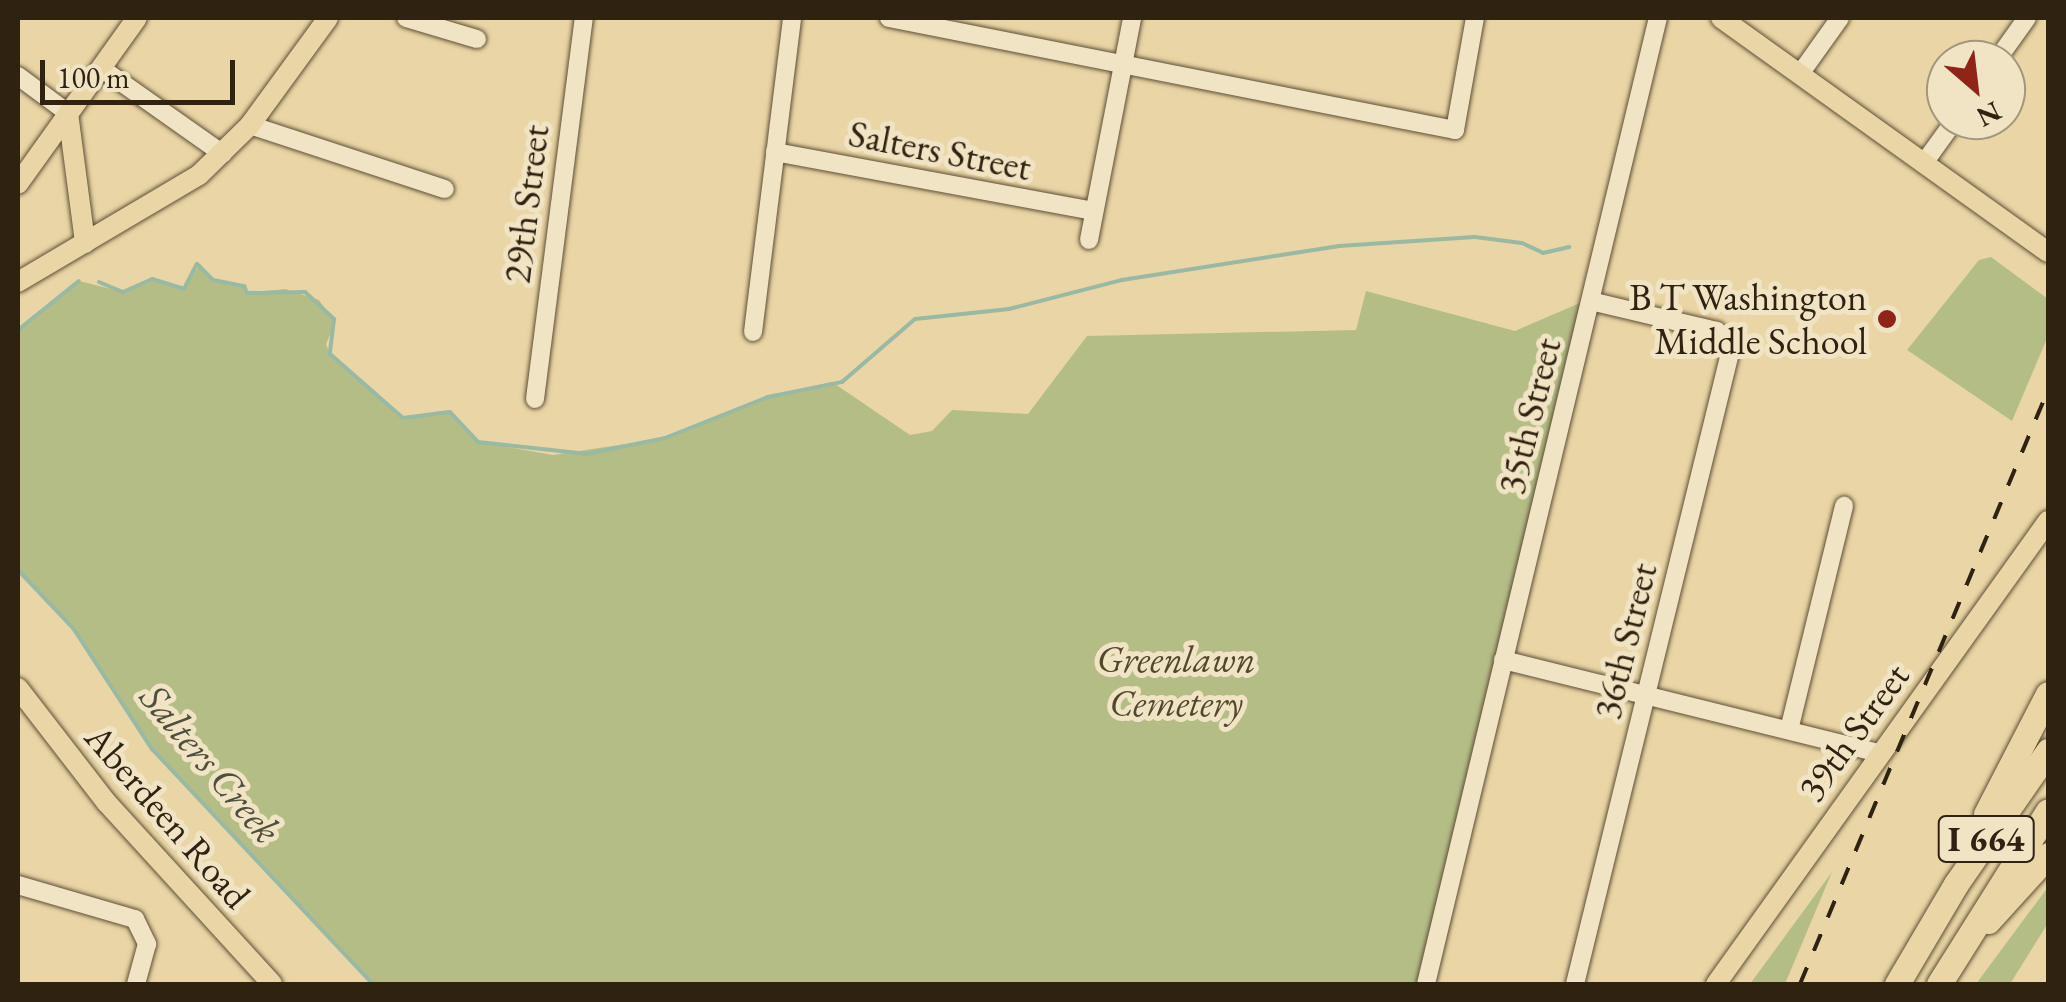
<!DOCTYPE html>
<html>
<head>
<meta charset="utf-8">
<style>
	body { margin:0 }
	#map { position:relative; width:2066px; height:1002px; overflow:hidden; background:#e9d5a5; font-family:"EB Garamond",serif }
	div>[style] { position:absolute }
	.green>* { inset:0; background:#b5bd87 }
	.stream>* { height:4px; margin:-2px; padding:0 2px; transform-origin:2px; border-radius:2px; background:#98b9a3 }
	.roads { filter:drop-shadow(0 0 2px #5e4f36) drop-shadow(0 0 2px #5e4f36) }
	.minor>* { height:18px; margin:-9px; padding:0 9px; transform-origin:9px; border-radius:9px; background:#f1e4c4 }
	.major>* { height:20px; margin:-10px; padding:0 10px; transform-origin:10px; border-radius:10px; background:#e9d5a5 }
	.highway>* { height:25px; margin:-12.5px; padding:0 12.5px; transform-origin:12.5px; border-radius:12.5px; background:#e9d5a5 }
	.rail>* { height:4px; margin-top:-2px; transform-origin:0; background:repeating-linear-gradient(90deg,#2f2211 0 18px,transparent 0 36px) }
	.dots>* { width:28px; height:28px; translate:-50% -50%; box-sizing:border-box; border:5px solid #f1e4c4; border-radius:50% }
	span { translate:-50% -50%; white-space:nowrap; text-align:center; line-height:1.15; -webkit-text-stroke:10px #f1e4c4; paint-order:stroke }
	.shield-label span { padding:2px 8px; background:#f1e4c4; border:2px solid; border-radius:8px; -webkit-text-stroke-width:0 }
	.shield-label { font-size:35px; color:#2f2211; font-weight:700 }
	.street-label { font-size:38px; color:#2f2211 }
	.poi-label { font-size:38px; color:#2f2211 }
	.right { translate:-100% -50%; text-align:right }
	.park-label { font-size:38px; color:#50492e; font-style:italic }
	.water-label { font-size:40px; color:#4e4f3d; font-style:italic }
	.frame { position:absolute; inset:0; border:20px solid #2f2211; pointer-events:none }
	.north { position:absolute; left:1926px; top:40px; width:100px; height:100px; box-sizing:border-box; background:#f1e4c4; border:2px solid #a3967c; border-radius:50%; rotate:152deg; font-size:28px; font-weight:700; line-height:40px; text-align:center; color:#2f2211 }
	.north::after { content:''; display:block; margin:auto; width:35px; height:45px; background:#8f2418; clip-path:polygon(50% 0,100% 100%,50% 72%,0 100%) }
	.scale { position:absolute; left:40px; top:60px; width:195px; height:45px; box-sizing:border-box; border:5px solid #2f2211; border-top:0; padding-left:12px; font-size:30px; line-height:35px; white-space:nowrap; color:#2f2211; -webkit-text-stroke:8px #f1e4c4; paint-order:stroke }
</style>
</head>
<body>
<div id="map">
	<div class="green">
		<i style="clip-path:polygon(1991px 257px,2048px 299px,2048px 336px,2012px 421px,1907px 350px,1979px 260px)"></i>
		<i style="clip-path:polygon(200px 264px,213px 280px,244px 286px,248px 293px,285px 289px,319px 300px,335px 323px,326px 344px,330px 354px,403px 418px,450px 412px,479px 442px,553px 455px,665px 438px,768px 397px,832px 382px,910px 435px,932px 431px,952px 410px,1028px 414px,1087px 336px,1356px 330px,1366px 291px,1515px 331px,1580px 303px,1418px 984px,373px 984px,152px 749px,73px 628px,18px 570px,18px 330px,79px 281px,123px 292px,156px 279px,184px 289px)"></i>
		<i style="clip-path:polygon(1832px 872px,1785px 984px,1750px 984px)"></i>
		<i style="clip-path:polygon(2048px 887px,2048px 923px,2010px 984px,1976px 984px)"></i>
	</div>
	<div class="stream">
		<i style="left:99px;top:282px;width:26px;rotate:23deg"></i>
		<i style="left:123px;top:292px;width:32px;rotate:-24deg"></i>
		<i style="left:152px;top:279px;width:34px;rotate:17deg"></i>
		<i style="left:184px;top:289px;width:28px;rotate:-63deg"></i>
		<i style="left:197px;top:264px;width:23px;rotate:45deg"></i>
		<i style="left:213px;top:280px;width:32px;rotate:11deg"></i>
		<i style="left:244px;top:286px;width:8px;rotate:67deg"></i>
		<i style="left:247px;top:293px;width:58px;rotate:-1deg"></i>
		<i style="left:305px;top:292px;width:40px;rotate:43deg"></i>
		<i style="left:334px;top:319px;width:35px;rotate:97deg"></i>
		<i style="left:330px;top:354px;width:97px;rotate:41.2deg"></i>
		<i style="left:403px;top:418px;width:47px;rotate:-7.3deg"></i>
		<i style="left:450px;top:412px;width:41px;rotate:47deg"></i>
		<i style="left:478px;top:442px;width:110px;rotate:6.3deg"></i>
		<i style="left:587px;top:454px;width:80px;rotate:-11.6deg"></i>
		<i style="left:665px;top:438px;width:111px;rotate:-21.7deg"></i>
		<i style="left:768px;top:397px;width:76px;rotate:-11.5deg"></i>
		<i style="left:842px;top:382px;width:96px;rotate:-40.8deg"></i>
		<i style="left:915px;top:319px;width:95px;rotate:-6.1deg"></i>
		<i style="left:1009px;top:309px;width:117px;rotate:-14.4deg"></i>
		<i style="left:1122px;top:280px;width:220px;rotate:-8.9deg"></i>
		<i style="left:1339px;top:246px;width:136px;rotate:-3.8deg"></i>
		<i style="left:1475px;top:237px;width:47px;rotate:7.3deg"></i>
		<i style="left:1522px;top:243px;width:23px;rotate:25deg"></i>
		<i style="left:1543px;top:253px;width:27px;rotate:-13deg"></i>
		<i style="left:18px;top:330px;width:78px;rotate:-38.8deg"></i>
		<i style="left:18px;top:570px;width:80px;rotate:46.5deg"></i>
		<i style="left:73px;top:628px;width:145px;rotate:56.9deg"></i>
		<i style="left:152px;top:749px;width:323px;rotate:46.8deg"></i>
	</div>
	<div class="roads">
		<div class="minor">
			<i style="left:406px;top:18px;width:74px;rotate:16.5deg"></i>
			<i style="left:889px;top:18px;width:577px;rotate:11.19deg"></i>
			<i style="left:1455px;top:130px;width:114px;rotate:-79.9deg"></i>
			<i style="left:1997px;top:60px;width:52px;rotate:-54.5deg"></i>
			<i style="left:101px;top:68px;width:149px;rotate:35.2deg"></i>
			<i style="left:1800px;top:74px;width:69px;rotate:-54.5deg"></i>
			<i style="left:18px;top:76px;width:62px;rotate:36.5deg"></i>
			<i style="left:250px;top:125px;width:205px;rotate:18.2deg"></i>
			<i style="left:775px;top:152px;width:324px;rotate:10.5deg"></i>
			<i style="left:1924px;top:163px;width:53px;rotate:-54.2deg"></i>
			<i style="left:1089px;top:240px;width:226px;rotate:-79deg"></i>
			<i style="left:753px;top:332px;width:316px;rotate:-82.9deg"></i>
			<i style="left:535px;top:399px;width:384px;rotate:-82.7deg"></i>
			<i style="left:1503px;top:660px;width:388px;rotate:13.9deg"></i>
			<i style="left:1789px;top:730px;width:231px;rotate:-76.2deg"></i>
			<i style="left:18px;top:885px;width:122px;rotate:16.2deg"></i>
			<i style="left:135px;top:919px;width:28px;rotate:64deg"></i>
			<i style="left:147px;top:944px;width:41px;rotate:105.4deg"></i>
			<i style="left:1426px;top:984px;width:993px;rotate:-76.5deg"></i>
			<i style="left:1575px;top:984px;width:654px;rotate:-76.2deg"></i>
			<i style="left:1731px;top:349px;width:23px;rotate:-128deg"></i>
			<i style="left:1717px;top:331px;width:130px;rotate:-166.7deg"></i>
		</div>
		<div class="major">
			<i style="left:1721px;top:18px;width:402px;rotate:35.6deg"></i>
			<i style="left:68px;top:113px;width:131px;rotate:82.5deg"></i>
			<i style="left:18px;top:184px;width:204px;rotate:-54.4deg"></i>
			<i style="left:18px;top:282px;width:210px;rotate:-30.6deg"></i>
			<i style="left:199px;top:175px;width:71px;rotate:-44.4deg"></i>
			<i style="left:250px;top:125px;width:132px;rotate:-53.9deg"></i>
			<i style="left:18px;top:688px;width:144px;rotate:52.3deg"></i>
			<i style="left:106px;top:802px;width:246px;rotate:47.6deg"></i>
			<i style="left:1716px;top:984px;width:570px;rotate:-54.36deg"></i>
		</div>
		<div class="highway">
			<i style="left:1986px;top:814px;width:135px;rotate:-62.7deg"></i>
			<i style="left:1988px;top:921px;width:89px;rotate:-47.7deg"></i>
			<i style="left:1897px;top:984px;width:116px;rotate:-59.5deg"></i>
			<i style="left:1956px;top:884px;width:162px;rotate:-55.3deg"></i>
			<i style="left:1939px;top:984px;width:204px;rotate:-57.8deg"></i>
		</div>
	</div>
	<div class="rail">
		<i style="left:1800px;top:984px;width:644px;rotate:-67.34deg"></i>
	</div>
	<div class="dots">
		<i style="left:1887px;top:319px;background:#8f2418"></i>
	</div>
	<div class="shield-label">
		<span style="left:1986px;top:839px">I 664</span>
	</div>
	<div class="street-label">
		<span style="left:940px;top:150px;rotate:11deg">Salters Street</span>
		<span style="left:526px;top:204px;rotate:-83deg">29th Street</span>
		<span style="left:1529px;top:416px;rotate:-76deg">35th Street</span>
		<span style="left:1625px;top:641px;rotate:-76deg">36th Street</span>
		<span style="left:1853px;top:732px;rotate:-54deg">39th Street</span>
		<span style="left:168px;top:816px;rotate:49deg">Aberdeen Road</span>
	</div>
	<div class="poi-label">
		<span class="right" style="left:1867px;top:319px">B T Washington<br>Middle School</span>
	</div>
	<div class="park-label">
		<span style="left:1176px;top:681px">Greenlawn<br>Cemetery</span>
	</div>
	<div class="water-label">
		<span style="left:211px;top:763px;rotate:50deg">Salters Creek</span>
	</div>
	<div class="frame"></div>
	<div class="north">N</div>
	<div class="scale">100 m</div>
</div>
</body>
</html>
